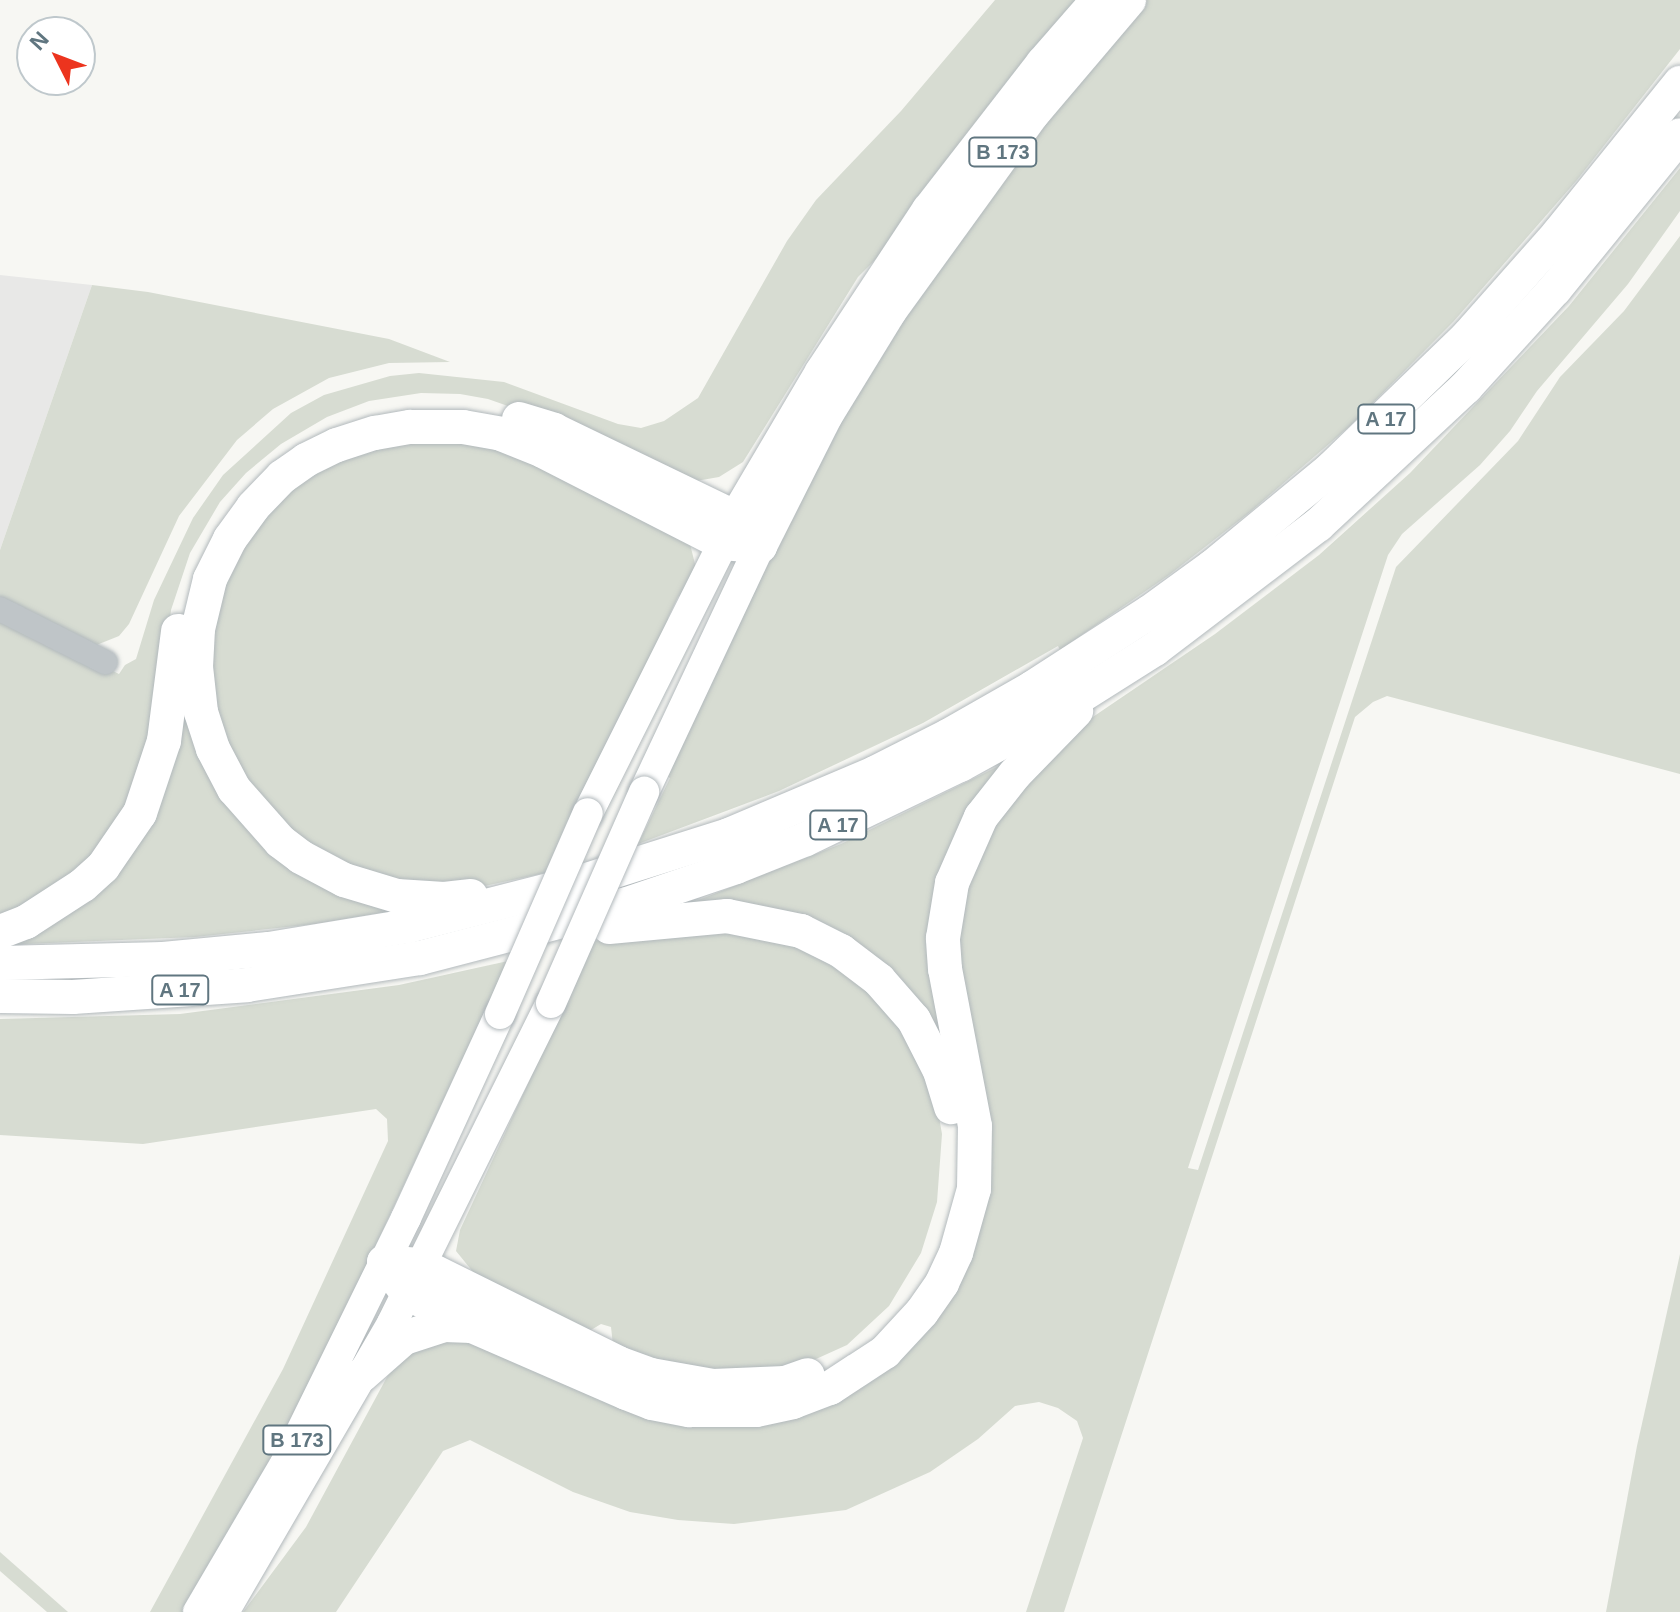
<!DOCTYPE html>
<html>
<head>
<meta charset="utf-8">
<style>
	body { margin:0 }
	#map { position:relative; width:1680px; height:1612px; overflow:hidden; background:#f7f7f3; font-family:Helvetica,sans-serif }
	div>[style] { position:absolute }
	.built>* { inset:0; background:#e8e8e7 }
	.green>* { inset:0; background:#d7dcd2 }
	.roads { filter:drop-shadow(0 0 2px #b2b9bc) drop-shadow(0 0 2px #b2b9bc) }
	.minor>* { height:24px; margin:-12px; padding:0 12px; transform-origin:12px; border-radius:12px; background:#bfc5c8 }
	.major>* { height:30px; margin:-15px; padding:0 15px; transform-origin:15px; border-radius:15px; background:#fff }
	.highway>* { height:34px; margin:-17px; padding:0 17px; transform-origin:17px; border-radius:17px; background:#fff }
	.bridges { filter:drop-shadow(0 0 2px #b2b9bc) drop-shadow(0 0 2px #b2b9bc) }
	.major-bridge>* { height:30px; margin:-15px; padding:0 15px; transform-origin:15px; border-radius:15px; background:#fff }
	span { translate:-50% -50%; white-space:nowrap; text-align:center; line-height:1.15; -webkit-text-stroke:8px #fff; paint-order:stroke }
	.shield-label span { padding:2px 6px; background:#fff; border:2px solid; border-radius:6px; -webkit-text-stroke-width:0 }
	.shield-label { font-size:20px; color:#607680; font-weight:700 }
	.north { position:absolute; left:16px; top:16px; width:80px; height:80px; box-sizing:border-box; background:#fff; border:2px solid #bfc8cc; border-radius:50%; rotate:312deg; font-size:22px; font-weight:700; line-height:32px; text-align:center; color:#607680 }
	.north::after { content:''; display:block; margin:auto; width:28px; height:36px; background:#ec341e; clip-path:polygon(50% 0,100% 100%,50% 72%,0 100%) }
</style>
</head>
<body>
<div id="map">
	<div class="built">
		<i style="clip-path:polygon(0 275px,92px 285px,0 550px)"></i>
	</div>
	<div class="green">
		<i style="clip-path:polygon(995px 0,1084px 0,881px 254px,858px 277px,743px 462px,719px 477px,696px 481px,557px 423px,488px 399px,460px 394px,421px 393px,369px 401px,327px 417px,281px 444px,246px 473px,220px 502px,190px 553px,171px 610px,160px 712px,146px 774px,95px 862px,0 923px,0 615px,119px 674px,125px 665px,136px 659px,154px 600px,193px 518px,223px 475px,291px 413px,324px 395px,390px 376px,419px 373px,504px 382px,618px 424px,641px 428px,664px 421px,698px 398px,787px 241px,816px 200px,901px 111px)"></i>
		<i style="clip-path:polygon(1145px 0,1680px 0,1680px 49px,1577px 180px,1454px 321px,1351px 425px,1250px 512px,1169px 575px,1060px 650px,1058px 646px,923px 723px,779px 791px,638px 844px,670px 778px,664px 775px,845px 408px,933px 264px)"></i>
		<i style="clip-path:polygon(1680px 168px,1680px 211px,1628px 284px,1537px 391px,1510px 431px,1480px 465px,1402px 534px,1388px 555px,1188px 1168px,1198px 1170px,1396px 567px,1518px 441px,1560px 377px,1624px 311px,1680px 236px,1680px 774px,1387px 696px,1373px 702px,1355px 717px,1064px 1612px,1026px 1612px,1083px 1438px,1077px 1421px,1058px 1408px,1039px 1402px,1015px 1406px,978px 1439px,930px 1472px,846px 1510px,734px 1524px,678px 1520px,630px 1512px,573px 1492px,470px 1440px,443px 1451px,336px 1612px,243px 1612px,306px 1527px,387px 1377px,406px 1350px,431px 1337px,835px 1393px,965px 1253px,953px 966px,977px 840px,1084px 723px,1215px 634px,1319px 555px,1410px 473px,1569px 306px)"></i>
		<i style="clip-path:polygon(92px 285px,148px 292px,389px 339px,450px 362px,389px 363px,329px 378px,273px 409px,237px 440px,179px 516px,129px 624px,119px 636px,89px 648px,0 604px,0 550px)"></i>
		<i style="clip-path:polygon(450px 437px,529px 459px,690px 544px,696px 568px,688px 589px,678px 597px,668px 618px,672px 626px,574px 818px,568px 820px,545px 873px,475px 888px,374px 884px,269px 822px,209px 707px,206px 630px,249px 525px,340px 451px)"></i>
		<i style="clip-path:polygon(180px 674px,226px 793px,410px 908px,315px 924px,195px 937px,0 945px,109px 871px)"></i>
		<i style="clip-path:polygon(1013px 759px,960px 836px,955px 1079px,894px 982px,686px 905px,841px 844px)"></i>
		<i style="clip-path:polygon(774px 930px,843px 973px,866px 982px,901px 1022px,936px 1100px,942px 1134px,937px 1202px,921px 1253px,889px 1306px,847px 1345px,785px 1373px,734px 1372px,647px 1358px,613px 1345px,611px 1327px,601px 1324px,586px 1333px,478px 1278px,456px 1251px,460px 1230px,594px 941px,636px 931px)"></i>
		<i style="clip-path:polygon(508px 961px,276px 1460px,185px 1612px,150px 1612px,283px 1369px,388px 1141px,387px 1119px,376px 1109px,143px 1144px,0 1135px,0 1019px,180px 1014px,399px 985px)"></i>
		<i style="clip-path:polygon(1680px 1254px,1680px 1612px,1606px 1612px,1637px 1446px)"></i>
		<i style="clip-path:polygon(0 1552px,68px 1612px,47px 1612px,0 1571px)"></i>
	</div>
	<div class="roads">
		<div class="minor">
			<i style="left:0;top:609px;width:118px;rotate:26.8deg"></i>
		</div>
		<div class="major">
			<i style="left:644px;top:792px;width:272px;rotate:-64.8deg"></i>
			<i style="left:588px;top:813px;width:324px;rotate:-63.4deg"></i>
			<i style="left:198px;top:1612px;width:172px;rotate:-59.6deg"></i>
			<i style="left:285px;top:1464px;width:274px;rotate:-63.8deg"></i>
			<i style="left:406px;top:1218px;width:225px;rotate:-65.3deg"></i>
			<i style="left:224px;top:1612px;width:334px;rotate:-59.8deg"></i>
			<i style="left:392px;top:1323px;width:357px;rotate:-63.6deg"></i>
		</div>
		<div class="highway">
			<i style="left:519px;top:419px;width:37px;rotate:17deg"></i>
			<i style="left:554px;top:430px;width:202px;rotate:25.8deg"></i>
			<i style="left:736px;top:518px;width:37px;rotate:49deg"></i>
			<i style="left:736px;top:518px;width:169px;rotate:-59.5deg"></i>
			<i style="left:822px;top:372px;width:194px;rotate:-56.6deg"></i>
			<i style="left:929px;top:210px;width:186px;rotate:-52.2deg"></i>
			<i style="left:1043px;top:63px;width:84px;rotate:-48.9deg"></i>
			<i style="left:760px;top:546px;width:147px;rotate:-63.3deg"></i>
			<i style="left:826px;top:415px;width:121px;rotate:-58.5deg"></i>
			<i style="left:889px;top:312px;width:247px;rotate:-54.1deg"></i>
			<i style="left:1034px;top:112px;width:147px;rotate:-49.7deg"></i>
			<i style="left:471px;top:896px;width:27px;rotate:174deg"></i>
			<i style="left:444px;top:899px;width:47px;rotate:-176.3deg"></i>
			<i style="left:397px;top:896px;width:55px;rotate:-163.2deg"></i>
			<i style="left:344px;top:880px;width:49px;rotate:-151.9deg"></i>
			<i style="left:301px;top:857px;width:26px;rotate:-143deg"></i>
			<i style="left:280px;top:841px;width:69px;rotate:-131.5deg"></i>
			<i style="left:234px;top:789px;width:45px;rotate:-117.7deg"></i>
			<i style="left:213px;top:749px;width:39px;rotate:-108deg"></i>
			<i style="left:201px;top:712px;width:45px;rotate:-96.3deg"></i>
			<i style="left:196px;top:667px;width:38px;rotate:-87deg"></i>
			<i style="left:198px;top:629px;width:51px;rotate:-76.5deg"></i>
			<i style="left:210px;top:579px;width:45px;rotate:-63.4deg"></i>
			<i style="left:230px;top:539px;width:39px;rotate:-54deg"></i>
			<i style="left:253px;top:507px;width:42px;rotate:-46deg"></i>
			<i style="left:282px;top:477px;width:29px;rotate:-35deg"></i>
			<i style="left:306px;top:460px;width:34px;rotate:-26deg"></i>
			<i style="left:337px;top:445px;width:40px;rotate:-18deg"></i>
			<i style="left:375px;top:433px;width:36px;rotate:-10deg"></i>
			<i style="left:410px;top:427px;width:53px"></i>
			<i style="left:463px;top:427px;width:39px;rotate:10deg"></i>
			<i style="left:501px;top:434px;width:45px;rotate:22deg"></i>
			<i style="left:543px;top:451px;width:202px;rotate:27.1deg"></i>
			<i style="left:723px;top:543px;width:37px;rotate:5deg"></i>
			<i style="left:609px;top:927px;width:119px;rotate:-5.3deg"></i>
			<i style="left:727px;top:916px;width:76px;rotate:11.5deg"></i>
			<i style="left:801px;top:931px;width:45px;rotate:26.6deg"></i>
			<i style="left:841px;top:951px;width:48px;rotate:37.3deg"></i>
			<i style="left:879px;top:980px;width:53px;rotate:48.8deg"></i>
			<i style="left:914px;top:1020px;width:57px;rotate:63deg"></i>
			<i style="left:940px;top:1071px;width:38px;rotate:73deg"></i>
			<i style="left:0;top:932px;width:28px;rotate:-21deg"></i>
			<i style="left:26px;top:922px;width:68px;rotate:-33deg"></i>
			<i style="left:83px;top:885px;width:27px;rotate:-42deg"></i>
			<i style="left:103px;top:867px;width:65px;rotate:-55.6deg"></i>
			<i style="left:140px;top:813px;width:76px;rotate:-71.6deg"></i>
			<i style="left:164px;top:741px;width:111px;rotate:-82.7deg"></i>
			<i style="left:0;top:963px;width:163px;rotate:-1.4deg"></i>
			<i style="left:163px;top:959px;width:106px;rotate:-5.4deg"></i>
			<i style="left:269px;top:949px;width:141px;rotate:-9.4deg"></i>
			<i style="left:408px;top:926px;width:178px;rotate:-14.3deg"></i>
			<i style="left:580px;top:882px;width:156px;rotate:-17.5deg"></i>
			<i style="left:729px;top:835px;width:159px;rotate:-23deg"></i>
			<i style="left:875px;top:773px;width:82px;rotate:-26.9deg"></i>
			<i style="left:948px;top:736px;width:97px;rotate:-29.7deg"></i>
			<i style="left:1032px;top:688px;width:140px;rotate:-32.8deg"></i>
			<i style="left:1150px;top:612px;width:77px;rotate:-36deg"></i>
			<i style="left:1212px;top:567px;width:156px;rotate:-39.5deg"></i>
			<i style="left:1332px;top:468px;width:190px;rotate:-44.1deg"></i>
			<i style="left:1468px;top:336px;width:137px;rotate:-48.5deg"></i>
			<i style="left:1559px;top:233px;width:193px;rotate:-51.1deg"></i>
			<i style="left:0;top:996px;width:73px;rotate:0.8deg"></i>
			<i style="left:73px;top:997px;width:174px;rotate:-3.9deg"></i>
			<i style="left:247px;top:985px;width:175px;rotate:-8.9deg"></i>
			<i style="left:420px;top:958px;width:211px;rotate:-14.6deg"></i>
			<i style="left:624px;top:905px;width:118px;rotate:-18.7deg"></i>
			<i style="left:736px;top:867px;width:75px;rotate:-21.8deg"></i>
			<i style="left:806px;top:839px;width:171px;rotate:-25.7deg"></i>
			<i style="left:960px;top:765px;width:102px;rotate:-28.8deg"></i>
			<i style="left:1049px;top:716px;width:125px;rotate:-32.3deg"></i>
			<i style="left:1155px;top:649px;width:205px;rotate:-37.3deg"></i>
			<i style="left:1318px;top:525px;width:202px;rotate:-43deg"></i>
			<i style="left:1466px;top:387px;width:132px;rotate:-47.8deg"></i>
			<i style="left:1555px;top:289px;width:198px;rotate:-50.9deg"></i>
			<i style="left:384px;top:1262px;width:39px;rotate:53deg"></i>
			<i style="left:407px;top:1293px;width:73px;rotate:26.9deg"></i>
			<i style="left:472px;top:1326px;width:168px;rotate:23.5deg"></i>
			<i style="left:626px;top:1393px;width:28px;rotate:21deg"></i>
			<i style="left:652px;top:1403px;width:38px;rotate:11deg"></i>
			<i style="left:689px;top:1410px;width:67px"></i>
			<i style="left:756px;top:1410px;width:38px;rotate:-12deg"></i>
			<i style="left:793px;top:1402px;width:40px;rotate:-21deg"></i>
			<i style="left:830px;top:1388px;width:66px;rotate:-33.2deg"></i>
			<i style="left:885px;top:1352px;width:54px;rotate:-47.2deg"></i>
			<i style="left:922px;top:1312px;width:35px;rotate:-55deg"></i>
			<i style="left:942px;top:1283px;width:33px;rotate:-65deg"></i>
			<i style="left:956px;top:1253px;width:66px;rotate:-74.3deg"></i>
			<i style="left:974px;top:1189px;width:63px;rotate:-89.1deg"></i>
			<i style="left:975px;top:1126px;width:160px;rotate:-100.8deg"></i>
			<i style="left:945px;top:969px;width:31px;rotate:-94deg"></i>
			<i style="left:943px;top:938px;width:56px;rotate:-80.7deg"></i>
			<i style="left:952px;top:883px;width:72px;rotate:-66.3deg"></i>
			<i style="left:981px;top:817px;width:55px;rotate:-51.7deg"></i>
			<i style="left:1015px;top:774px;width:88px;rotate:-45.9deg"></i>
			<i style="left:384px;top:1262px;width:37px;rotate:5deg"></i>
			<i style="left:421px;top:1265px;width:220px;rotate:26.4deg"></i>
			<i style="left:618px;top:1363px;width:35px;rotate:20deg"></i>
			<i style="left:651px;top:1375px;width:63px;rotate:10.1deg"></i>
			<i style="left:713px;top:1386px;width:72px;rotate:-2.4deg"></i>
			<i style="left:785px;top:1383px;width:24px;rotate:-19deg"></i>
			<i style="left:362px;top:1375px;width:56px;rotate:-41.4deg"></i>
			<i style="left:404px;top:1338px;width:42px;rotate:-18deg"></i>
			<i style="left:444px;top:1325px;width:28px;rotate:2deg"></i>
		</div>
	</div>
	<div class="bridges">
		<div class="major-bridge">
			<i style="left:551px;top:1003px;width:231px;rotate:-66.2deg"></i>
			<i style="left:500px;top:1014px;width:219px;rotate:-66.4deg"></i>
		</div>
	</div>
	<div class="shield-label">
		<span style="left:1003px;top:152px">B 173</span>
		<span style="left:1386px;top:419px">A 17</span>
		<span style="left:838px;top:825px">A 17</span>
		<span style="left:180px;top:990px">A 17</span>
		<span style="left:297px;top:1440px">B 173</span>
	</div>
	<div class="north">N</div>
</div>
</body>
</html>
